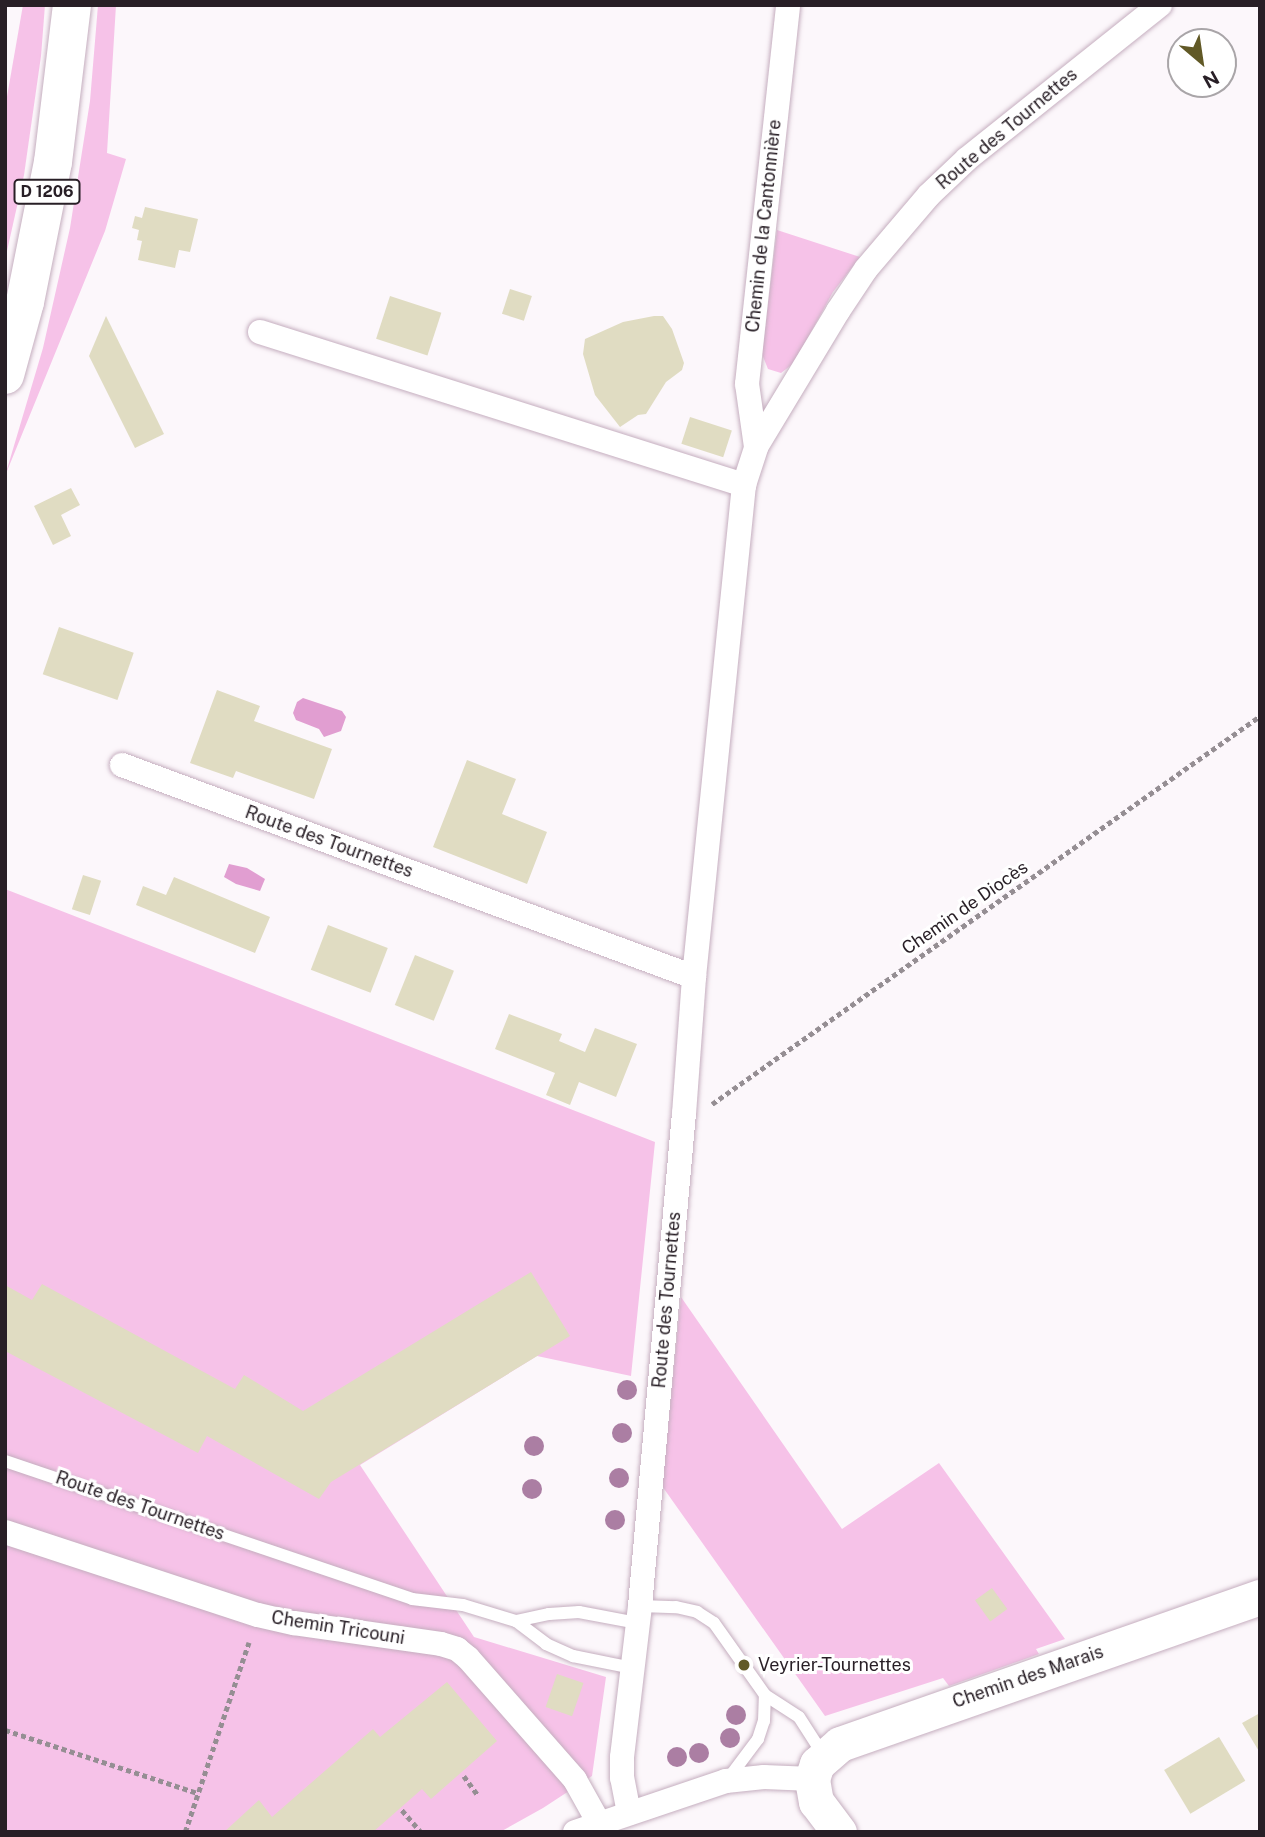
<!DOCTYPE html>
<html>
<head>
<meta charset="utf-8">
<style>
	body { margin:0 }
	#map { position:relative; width:1265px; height:1837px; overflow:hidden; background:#fcf7fb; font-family:"Public Sans",sans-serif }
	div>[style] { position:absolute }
	.green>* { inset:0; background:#f6c2e8 }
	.water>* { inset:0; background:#e19ed1 }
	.building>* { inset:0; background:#e0dcc2; transform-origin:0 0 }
	.path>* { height:4.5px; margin-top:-2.25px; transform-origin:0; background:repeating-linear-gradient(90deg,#958e93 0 5px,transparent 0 8.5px) }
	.roads { filter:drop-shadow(0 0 2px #c5aebf) drop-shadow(0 0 2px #c5aebf) }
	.lane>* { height:12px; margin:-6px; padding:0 6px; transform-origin:6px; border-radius:6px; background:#fff }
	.street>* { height:24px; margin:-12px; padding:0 12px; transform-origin:12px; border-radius:12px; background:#fff }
	.secondary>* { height:35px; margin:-17.5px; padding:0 17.5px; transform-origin:17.5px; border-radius:17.5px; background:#fff }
	.primary>* { height:38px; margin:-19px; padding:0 19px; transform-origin:19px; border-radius:19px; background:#fff }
	.trees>* { width:20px; height:20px; margin:-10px; border-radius:50%; background:#ab7ea3 }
	.dots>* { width:19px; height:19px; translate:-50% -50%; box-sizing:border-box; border:4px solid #fff; border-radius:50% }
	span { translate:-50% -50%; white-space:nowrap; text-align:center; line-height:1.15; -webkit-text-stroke:6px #fff; paint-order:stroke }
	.shield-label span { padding:2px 5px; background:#fff; border:2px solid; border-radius:5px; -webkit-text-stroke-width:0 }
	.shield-label { font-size:16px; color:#281f26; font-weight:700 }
	.street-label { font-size:18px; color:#281f26 }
	.poi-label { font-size:18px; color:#281f26 }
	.left { translate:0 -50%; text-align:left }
	.frame { position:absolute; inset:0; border:7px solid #281f26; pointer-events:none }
	.north { position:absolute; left:1167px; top:28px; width:70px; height:70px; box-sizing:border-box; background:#fff; border:2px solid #a9a5a8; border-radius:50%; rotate:151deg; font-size:19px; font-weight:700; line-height:28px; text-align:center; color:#281f26 }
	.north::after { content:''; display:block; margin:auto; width:24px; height:32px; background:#615926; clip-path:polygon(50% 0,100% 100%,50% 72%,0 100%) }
</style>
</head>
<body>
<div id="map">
	<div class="green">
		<i style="clip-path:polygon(23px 5px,45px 5px,41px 56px,24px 175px,5px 260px,5px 108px)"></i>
		<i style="clip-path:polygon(98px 5px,116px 5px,107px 153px,126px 159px,105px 231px,5px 476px,43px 348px,70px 228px,90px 101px)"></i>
		<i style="clip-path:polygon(777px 230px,860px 257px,833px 292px,794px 363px,781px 373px,768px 369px,762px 354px)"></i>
		<i style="clip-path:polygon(5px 889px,655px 1142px,631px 1376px,537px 1356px,360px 1465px,474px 1637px,606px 1677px,592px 1776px,543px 1808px,500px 1832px,5px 1832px)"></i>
		<i style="clip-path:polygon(681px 1297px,842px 1529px,939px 1463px,1065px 1639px,1036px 1649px,1039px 1654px,949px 1686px,943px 1678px,825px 1716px,662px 1486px)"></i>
	</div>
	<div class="water">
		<i style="clip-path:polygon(303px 698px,342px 711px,346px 717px,341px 731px,324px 737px,319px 729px,296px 720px,293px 713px,297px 702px)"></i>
		<i style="clip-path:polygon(229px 864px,247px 868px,265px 879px,260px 891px,236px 884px,224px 877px)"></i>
	</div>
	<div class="building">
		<i style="clip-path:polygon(145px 207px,198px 219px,190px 252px,179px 250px,175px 268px,138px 260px,142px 241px,137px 240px,139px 230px,132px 228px,135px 216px,142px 218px)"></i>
		<i style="left:510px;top:289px;width:23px;height:26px;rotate:18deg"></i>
		<i style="left:390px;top:296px;width:54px;height:45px;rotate:18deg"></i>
		<i style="clip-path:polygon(106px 316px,164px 434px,135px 448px,89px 356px)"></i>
		<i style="clip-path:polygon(654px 316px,663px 316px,672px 329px,684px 363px,682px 370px,666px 382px,646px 414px,638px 415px,620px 427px,595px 395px,583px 354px,585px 339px,623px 322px)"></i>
		<i style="left:690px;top:417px;width:44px;height:28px;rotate:18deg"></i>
		<i style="clip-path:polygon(71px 488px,80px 505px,61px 515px,71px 536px,53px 545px,34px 506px)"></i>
		<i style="left:59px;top:627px;width:79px;height:50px;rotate:19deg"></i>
		<i style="clip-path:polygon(217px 690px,260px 706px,254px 721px,332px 749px,314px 799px,236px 771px,233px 778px,190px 763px)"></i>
		<i style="clip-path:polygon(467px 760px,516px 779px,502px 814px,547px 832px,527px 884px,433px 847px)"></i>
		<i style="left:83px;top:875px;width:19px;height:36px;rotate:18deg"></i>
		<i style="clip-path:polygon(174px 877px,270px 917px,255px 953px,136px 905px,143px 886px,166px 895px)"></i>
		<i style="left:328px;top:925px;width:64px;height:48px;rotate:21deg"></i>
		<i style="left:415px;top:955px;width:42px;height:54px;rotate:22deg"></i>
		<i style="clip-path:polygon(509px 1014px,562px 1034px,559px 1041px,585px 1052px,595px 1028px,637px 1044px,616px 1097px,579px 1082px,570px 1105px,546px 1095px,555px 1073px,495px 1049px)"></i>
		<i style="clip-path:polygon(531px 1272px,570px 1336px,331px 1482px,319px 1499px,207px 1436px,198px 1453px,5px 1351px,5px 1285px,32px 1300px,42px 1284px,235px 1389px,244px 1375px,303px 1411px)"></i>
		<i style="left:992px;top:1588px;width:26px;height:21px;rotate:54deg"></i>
		<i style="left:557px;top:1674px;width:28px;height:35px;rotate:19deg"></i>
		<i style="clip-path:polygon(447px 1682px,497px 1741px,431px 1799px,422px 1789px,373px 1832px,224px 1832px,259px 1800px,272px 1817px,373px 1729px,380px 1737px)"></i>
		<i style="clip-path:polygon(1260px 1713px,1260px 1753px,1242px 1723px)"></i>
		<i style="left:1219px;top:1737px;width:51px;height:64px;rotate:59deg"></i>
	</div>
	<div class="path">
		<i style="left:712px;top:1104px;width:671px;rotate:-35.3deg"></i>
		<i style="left:5px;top:1730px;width:203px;rotate:18.1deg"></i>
		<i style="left:464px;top:1776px;width:24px;rotate:54deg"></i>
		<i style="left:402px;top:1810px;width:29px;rotate:49deg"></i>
		<i style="left:185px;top:1832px;width:200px;rotate:-71.4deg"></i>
	</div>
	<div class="roads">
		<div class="lane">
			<i style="left:5px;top:1461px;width:430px;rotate:18.7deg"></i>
			<i style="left:412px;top:1599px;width:51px;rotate:6.7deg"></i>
			<i style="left:463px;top:1605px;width:55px;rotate:16.8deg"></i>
			<i style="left:516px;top:1621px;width:38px;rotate:37deg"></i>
			<i style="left:546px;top:1644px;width:30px;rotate:24deg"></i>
			<i style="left:573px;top:1656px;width:60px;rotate:11.5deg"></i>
			<i style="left:640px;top:1606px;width:36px;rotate:2deg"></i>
			<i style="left:676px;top:1607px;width:22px;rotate:13deg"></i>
			<i style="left:697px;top:1612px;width:20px;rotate:33deg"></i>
			<i style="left:714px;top:1623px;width:88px;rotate:54.7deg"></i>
			<i style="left:765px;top:1695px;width:40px;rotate:32.9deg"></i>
			<i style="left:799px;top:1717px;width:46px;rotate:57.3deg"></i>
			<i style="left:516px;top:1621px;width:34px;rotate:-12deg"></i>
			<i style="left:549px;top:1614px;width:30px;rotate:-4deg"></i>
			<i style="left:579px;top:1612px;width:60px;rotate:10.6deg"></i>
			<i style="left:728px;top:1779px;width:50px;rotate:-53.1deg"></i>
			<i style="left:758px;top:1739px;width:19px;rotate:-72deg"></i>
			<i style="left:764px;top:1721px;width:26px;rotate:-88deg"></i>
		</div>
		<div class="street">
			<i style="left:260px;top:332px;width:508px;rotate:17.54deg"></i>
			<i style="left:756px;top:447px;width:64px;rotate:-98.1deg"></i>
			<i style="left:747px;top:384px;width:381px;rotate:-83.8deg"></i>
			<i style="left:122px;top:765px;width:610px;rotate:20.34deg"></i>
			<i style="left:5px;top:1532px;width:266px;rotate:18.2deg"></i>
			<i style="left:258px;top:1615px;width:37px;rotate:13deg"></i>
			<i style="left:294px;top:1623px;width:148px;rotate:8.1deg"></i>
			<i style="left:441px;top:1644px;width:17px;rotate:17deg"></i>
			<i style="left:457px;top:1649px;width:14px;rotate:39deg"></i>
			<i style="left:468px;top:1658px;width:162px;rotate:48.7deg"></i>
			<i style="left:575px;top:1780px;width:49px;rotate:60.8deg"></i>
			<i style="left:629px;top:1813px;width:36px;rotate:-101deg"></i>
			<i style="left:622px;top:1778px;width:21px;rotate:-90deg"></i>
			<i style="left:622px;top:1757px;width:152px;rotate:-83.2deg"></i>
			<i style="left:640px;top:1606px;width:494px;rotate:-84.9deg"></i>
			<i style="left:684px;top:1114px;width:137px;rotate:-85.8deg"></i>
			<i style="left:694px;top:977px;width:495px;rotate:-84.2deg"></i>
			<i style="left:744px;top:485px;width:40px;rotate:-72deg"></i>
			<i style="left:756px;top:447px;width:159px;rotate:-58.9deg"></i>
			<i style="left:838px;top:311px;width:50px;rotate:-56.3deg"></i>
			<i style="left:866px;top:269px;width:97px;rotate:-49.6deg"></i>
			<i style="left:929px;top:195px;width:52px;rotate:-43.5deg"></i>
			<i style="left:967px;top:159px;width:247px;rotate:-38.6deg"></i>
			<i style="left:575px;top:1832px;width:159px;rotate:-18.7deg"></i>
			<i style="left:726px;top:1781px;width:38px;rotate:-6deg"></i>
			<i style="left:764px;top:1777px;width:48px;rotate:2.4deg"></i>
		</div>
		<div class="secondary">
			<i style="left:839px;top:1832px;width:38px;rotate:-127deg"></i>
			<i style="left:816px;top:1802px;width:23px;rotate:-100deg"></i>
			<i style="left:812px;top:1779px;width:16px;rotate:-72deg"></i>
			<i style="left:817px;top:1764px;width:30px;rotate:-41deg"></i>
			<i style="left:840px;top:1744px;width:445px;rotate:-19.3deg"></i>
		</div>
		<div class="primary">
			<i style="left:5px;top:375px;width:76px;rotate:-74.7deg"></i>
			<i style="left:25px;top:302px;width:143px;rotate:-78.7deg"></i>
			<i style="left:53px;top:162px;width:158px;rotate:-83.1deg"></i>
		</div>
	</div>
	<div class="trees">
		<i style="left:627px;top:1390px"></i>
		<i style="left:622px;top:1433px"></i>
		<i style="left:534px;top:1446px"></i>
		<i style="left:619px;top:1478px"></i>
		<i style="left:532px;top:1489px"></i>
		<i style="left:615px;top:1520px"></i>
		<i style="left:736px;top:1715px"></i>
		<i style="left:730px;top:1738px"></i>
		<i style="left:699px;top:1753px"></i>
		<i style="left:677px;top:1757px"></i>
	</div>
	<div class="dots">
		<i style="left:744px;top:1665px;background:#615926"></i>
	</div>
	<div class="shield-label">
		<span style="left:47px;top:192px">D 1206</span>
	</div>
	<div class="street-label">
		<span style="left:1007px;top:129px;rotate:-40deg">Route des Tournettes</span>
		<span style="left:764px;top:226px;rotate:-84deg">Chemin de la Cantonnière</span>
		<span style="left:329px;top:842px;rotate:20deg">Route des Tournettes</span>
		<span style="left:965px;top:908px;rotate:-35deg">Chemin de Diocès</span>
		<span style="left:667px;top:1300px;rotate:-85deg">Route des Tournettes</span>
		<span style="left:140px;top:1506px;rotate:19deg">Route des Tournettes</span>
		<span style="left:338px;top:1628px;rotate:9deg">Chemin Tricouni</span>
		<span style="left:1028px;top:1677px;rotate:-19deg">Chemin des Marais</span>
	</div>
	<div class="poi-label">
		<span class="left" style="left:758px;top:1665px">Veyrier-Tournettes</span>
	</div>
	<div class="frame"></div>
	<div class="north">N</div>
</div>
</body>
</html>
